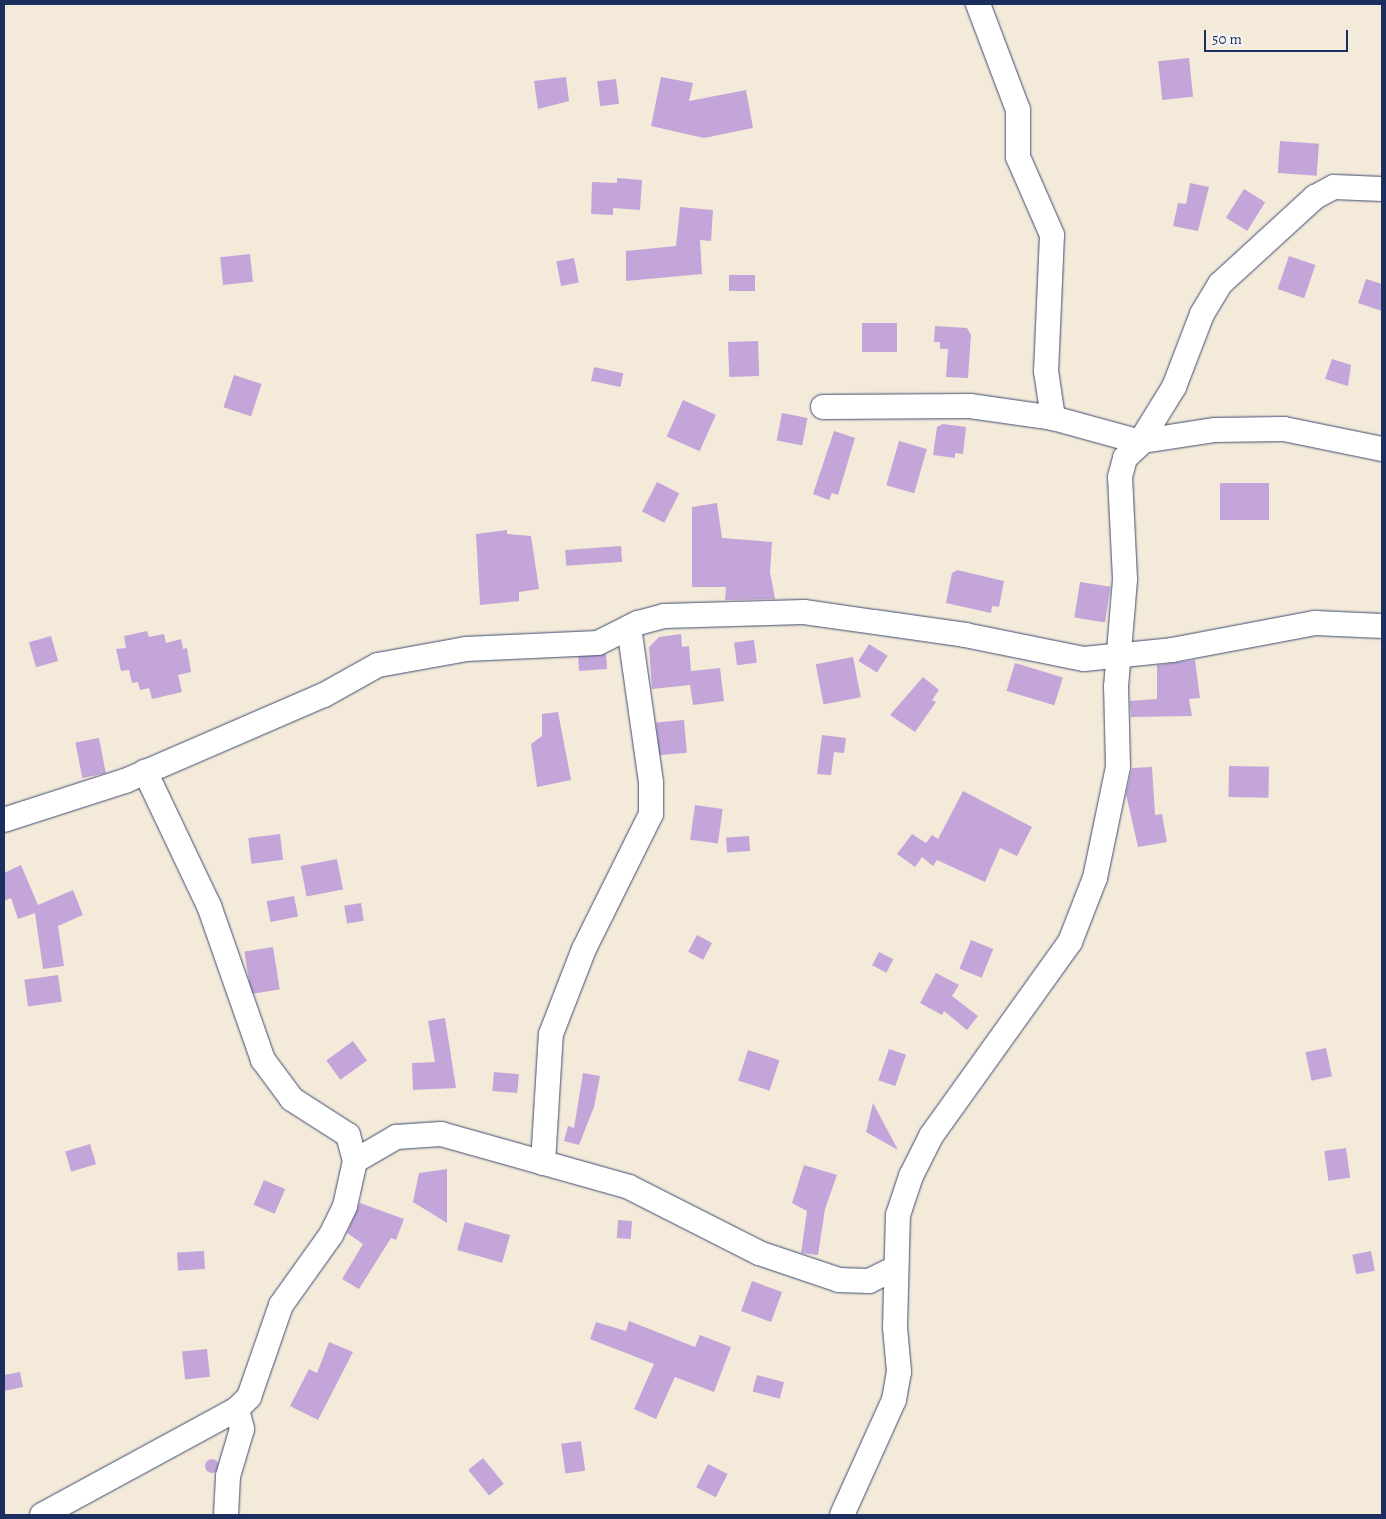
<!DOCTYPE html>
<html>
<head>
<meta charset="utf-8">
<style>
	body { margin:0 }
	#map { position:relative; width:1386px; height:1519px; overflow:hidden; background:#f4eada; font-family:Alegreya,serif }
	div>[style] { position:absolute }
	.building>* { inset:0; background:#c3a5da; transform-origin:0 0 }
	.round { border-radius:50% }
	.roads { filter:drop-shadow(0 0 1px #3c4b71) drop-shadow(0 0 1px #3c4b71) }
	.minor>* { height:24px; margin:-12px; padding:0 12px; transform-origin:12px; border-radius:12px; background:#fff }
	span { translate:-50% -50%; white-space:nowrap; text-align:center; line-height:1.15; -webkit-text-stroke:4px #f6f6f2; paint-order:stroke }
	.frame { position:absolute; inset:0; border:5px solid #1b2f5e; pointer-events:none }
	.scale { position:absolute; left:1204px; top:30px; width:144px; height:22px; box-sizing:border-box; border:2px solid #1b2f5e; border-top:0; padding-left:6px; font-size:15px; line-height:18px; white-space:nowrap; color:#1b2f5e; -webkit-text-stroke:4px #f6f6f2; paint-order:stroke }
</style>
</head>
<body>
<div id="map">
	<div class="building">
		<i style="left:1189px;top:58px;width:39px;height:31px;rotate:84deg"></i>
		<i style="clip-path:polygon(566px 77px,569px 101px,538px 109px,534px 81px)"></i>
		<i style="clip-path:polygon(661px 77px,693px 83px,689px 101px,746px 90px,753px 128px,704px 138px,651px 126px)"></i>
		<i style="left:616px;top:79px;width:25px;height:19px;rotate:83deg"></i>
		<i style="left:1280px;top:141px;width:39px;height:32px;rotate:4deg"></i>
		<i style="clip-path:polygon(617px 178px,642px 180px,640px 210px,613px 208px,613px 215px,591px 214px,592px 182px,617px 183px)"></i>
		<i style="clip-path:polygon(1190px 183px,1209px 187px,1198px 231px,1173px 226px,1178px 203px,1186px 204px)"></i>
		<i style="left:1244px;top:189px;width:25px;height:34px;rotate:32deg"></i>
		<i style="clip-path:polygon(680px 207px,713px 210px,711px 241px,700px 240px,702px 274px,626px 281px,626px 251px,676px 246px)"></i>
		<i style="left:250px;top:254px;width:28px;height:30px;rotate:84deg"></i>
		<i style="left:1289px;top:256px;width:28px;height:35px;rotate:19deg"></i>
		<i style="left:574px;top:258px;width:25px;height:18px;rotate:79deg"></i>
		<i style="left:755px;top:275px;width:16px;height:26px;rotate:90deg"></i>
		<i style="clip-path:polygon(1366px 279px,1382px 284px,1382px 311px,1358px 303px)"></i>
		<i style="left:862px;top:323px;width:35px;height:29px"></i>
		<i style="clip-path:polygon(935px 326px,967px 328px,971px 335px,968px 378px,946px 377px,948px 349px,940px 349px,940px 342px,934px 342px)"></i>
		<i style="left:758px;top:341px;width:35px;height:30px;rotate:88deg"></i>
		<i style="clip-path:polygon(1332px 359px,1351px 365px,1348px 386px,1325px 379px)"></i>
		<i style="left:594px;top:367px;width:30px;height:14px;rotate:12deg"></i>
		<i style="left:234px;top:375px;width:29px;height:34px;rotate:18deg"></i>
		<i style="left:683px;top:400px;width:36px;height:40px;rotate:24deg"></i>
		<i style="left:782px;top:413px;width:26px;height:28px;rotate:11deg"></i>
		<i style="clip-path:polygon(943px 424px,966px 427px,963px 454px,955px 453px,955px 458px,933px 455px,937px 427px)"></i>
		<i style="clip-path:polygon(834px 431px,855px 438px,838px 495px,832px 493px,829px 500px,813px 494px)"></i>
		<i style="left:899px;top:441px;width:29px;height:46px;rotate:16deg"></i>
		<i style="left:657px;top:482px;width:25px;height:33px;rotate:27deg"></i>
		<i style="left:1269px;top:483px;width:37px;height:49px;rotate:90deg"></i>
		<i style="clip-path:polygon(717px 503px,722px 538px,772px 542px,770px 572px,775px 599px,725px 600px,726px 587px,692px 587px,692px 507px)"></i>
		<i style="clip-path:polygon(507px 530px,507px 534px,531px 536px,539px 589px,519px 592px,519px 601px,480px 605px,476px 534px)"></i>
		<i style="left:621px;top:546px;width:16px;height:56px;rotate:86deg"></i>
		<i style="clip-path:polygon(957px 570px,1004px 581px,999px 607px,992px 606px,991px 613px,946px 603px,952px 573px)"></i>
		<i style="left:1080px;top:582px;width:31px;height:36px;rotate:9deg"></i>
		<i style="clip-path:polygon(147px 631px,149px 637px,164px 634px,166px 643px,181px 639px,183px 649px,187px 648px,191px 672px,178px 675px,182px 692px,152px 699px,149px 688px,140px 690px,138px 682px,132px 683px,129px 670px,121px 671px,116px 649px,126px 648px,124px 636px)"></i>
		<i style="clip-path:polygon(681px 634px,682px 647px,689px 646px,691px 671px,720px 668px,724px 701px,693px 705px,690px 685px,652px 689px,649px 647px,659px 637px)"></i>
		<i style="left:51px;top:636px;width:26px;height:23px;rotate:74deg"></i>
		<i style="left:754px;top:640px;width:23px;height:20px;rotate:83deg"></i>
		<i style="left:869px;top:644px;width:22px;height:20px;rotate:32deg"></i>
		<i style="left:606px;top:654px;width:15px;height:28px;rotate:86deg"></i>
		<i style="left:853px;top:657px;width:41px;height:38px;rotate:79deg"></i>
		<i style="clip-path:polygon(1195px 660px,1200px 698px,1189px 699px,1192px 716px,1131px 717px,1130px 701px,1157px 699px,1157px 665px)"></i>
		<i style="left:1015px;top:663px;width:50px;height:29px;rotate:17deg"></i>
		<i style="clip-path:polygon(923px 677px,939px 690px,932px 700px,936px 702px,915px 732px,890px 715px)"></i>
		<i style="clip-path:polygon(558px 712px,571px 780px,537px 787px,531px 744px,542px 736px,542px 714px)"></i>
		<i style="left:684px;top:720px;width:33px;height:28px;rotate:85deg"></i>
		<i style="clip-path:polygon(822px 735px,846px 738px,844px 753px,834px 752px,831px 775px,817px 774px)"></i>
		<i style="left:99px;top:738px;width:36px;height:24px;rotate:79deg"></i>
		<i style="left:1229px;top:766px;width:40px;height:31px;rotate:1deg"></i>
		<i style="clip-path:polygon(1152px 767px,1155px 815px,1162px 814px,1167px 842px,1138px 847px,1126px 794px,1132px 768px)"></i>
		<i style="clip-path:polygon(963px 791px,1032px 827px,1017px 856px,1000px 848px,985px 882px,937px 860px,933px 866px,922px 857px,915px 867px,897px 854px,912px 834px,926px 843px,932px 835px,938px 839px)"></i>
		<i style="left:695px;top:805px;width:28px;height:35px;rotate:8deg"></i>
		<i style="left:280px;top:834px;width:26px;height:32px;rotate:83deg"></i>
		<i style="left:749px;top:836px;width:15px;height:23px;rotate:86deg"></i>
		<i style="left:337px;top:859px;width:31px;height:37px;rotate:79deg"></i>
		<i style="clip-path:polygon(21px 865px,38px 905px,73px 890px,83px 915px,58px 926px,64px 966px,43px 969px,35px 913px,18px 919px,11px 898px,4px 901px,4px 873px)"></i>
		<i style="left:294px;top:896px;width:21px;height:28px;rotate:79deg"></i>
		<i style="left:361px;top:903px;width:18px;height:17px;rotate:81deg"></i>
		<i style="left:697px;top:935px;width:17px;height:19px;rotate:28deg"></i>
		<i style="left:971px;top:940px;width:24px;height:31px;rotate:22deg"></i>
		<i style="left:273px;top:947px;width:43px;height:29px;rotate:81deg"></i>
		<i style="left:879px;top:952px;width:16px;height:15px;rotate:27deg"></i>
		<i style="clip-path:polygon(936px 973px,959px 985px,952px 996px,978px 1016px,967px 1030px,944px 1011px,942px 1015px,920px 1003px)"></i>
		<i style="left:58px;top:975px;width:27px;height:34px;rotate:82deg"></i>
		<i style="clip-path:polygon(445px 1018px,456px 1088px,413px 1090px,412px 1063px,435px 1062px,428px 1021px)"></i>
		<i style="left:353px;top:1041px;width:24px;height:33px;rotate:54deg"></i>
		<i style="left:1326px;top:1048px;width:29px;height:21px;rotate:78deg"></i>
		<i style="left:889px;top:1049px;width:18px;height:33px;rotate:19deg"></i>
		<i style="left:748px;top:1050px;width:33px;height:32px;rotate:18deg"></i>
		<i style="left:494px;top:1072px;width:25px;height:19px;rotate:5deg"></i>
		<i style="clip-path:polygon(583px 1073px,600px 1076px,594px 1107px,579px 1145px,564px 1141px,568px 1126px,574px 1128px)"></i>
		<i style="clip-path:polygon(873px 1103px,898px 1150px,866px 1132px)"></i>
		<i style="left:90px;top:1144px;width:21px;height:26px;rotate:73deg"></i>
		<i style="left:1346px;top:1148px;width:30px;height:22px;rotate:82deg"></i>
		<i style="clip-path:polygon(804px 1165px,837px 1175px,825px 1209px,818px 1255px,801px 1253px,807px 1211px,792px 1203px)"></i>
		<i style="clip-path:polygon(447px 1169px,447px 1223px,413px 1202px,419px 1173px)"></i>
		<i style="left:264px;top:1180px;width:23px;height:27px;rotate:23deg"></i>
		<i style="clip-path:polygon(360px 1203px,404px 1219px,396px 1240px,391px 1238px,359px 1289px,342px 1279px,363px 1244px,347px 1233px)"></i>
		<i style="left:618px;top:1220px;width:14px;height:18px;rotate:4deg"></i>
		<i style="left:465px;top:1222px;width:47px;height:29px;rotate:16deg"></i>
		<i style="left:204px;top:1251px;width:18px;height:27px;rotate:87deg"></i>
		<i style="left:1371px;top:1251px;width:20px;height:19px;rotate:79deg"></i>
		<i style="left:752px;top:1281px;width:32px;height:32px;rotate:20deg"></i>
		<i style="clip-path:polygon(629px 1321px,695px 1347px,700px 1335px,731px 1347px,714px 1392px,675px 1377px,656px 1419px,634px 1409px,654px 1364px,590px 1339px,596px 1322px,626px 1331px)"></i>
		<i style="clip-path:polygon(329px 1342px,353px 1352px,318px 1420px,290px 1406px,309px 1369px,317px 1373px)"></i>
		<i style="left:207px;top:1349px;width:28px;height:25px;rotate:84deg"></i>
		<i style="clip-path:polygon(20px 1372px,23px 1387px,4px 1391px,4px 1375px)"></i>
		<i style="left:757px;top:1375px;width:28px;height:17px;rotate:15deg"></i>
		<i style="left:581px;top:1441px;width:30px;height:20px;rotate:82deg"></i>
		<i style="left:483px;top:1458px;width:33px;height:19px;rotate:51deg"></i>
		<i class="round" style="left:205px;top:1459px;width:14px;height:14px"></i>
		<i style="left:708px;top:1464px;width:22px;height:26px;rotate:27deg"></i>
	</div>
	<div class="roads">
		<div class="minor">
			<i style="left:978px;top:4px;width:113px;rotate:69.3deg"></i>
			<i style="left:1018px;top:110px;width:47px;rotate:90deg"></i>
			<i style="left:1018px;top:157px;width:85px;rotate:66.4deg"></i>
			<i style="left:1052px;top:235px;width:136px;rotate:92.5deg"></i>
			<i style="left:1046px;top:371px;width:48px;rotate:81.5deg"></i>
			<i style="left:823px;top:407px;width:147px;rotate:-0.4deg"></i>
			<i style="left:970px;top:406px;width:84px;rotate:8.2deg"></i>
			<i style="left:1053px;top:418px;width:90px;rotate:15.4deg"></i>
			<i style="left:1140px;top:442px;width:65px;rotate:-58.3deg"></i>
			<i style="left:1174px;top:387px;width:78px;rotate:-69deg"></i>
			<i style="left:1202px;top:314px;width:35px;rotate:-59deg"></i>
			<i style="left:1220px;top:284px;width:129px;rotate:-42.5deg"></i>
			<i style="left:1315px;top:197px;width:21px;rotate:-28deg"></i>
			<i style="left:1334px;top:187px;width:48px;rotate:2.4deg"></i>
			<i style="left:4px;top:820px;width:127px;rotate:-17.9deg"></i>
			<i style="left:125px;top:781px;width:217px;rotate:-23.4deg"></i>
			<i style="left:324px;top:695px;width:62px;rotate:-29.1deg"></i>
			<i style="left:378px;top:665px;width:89px;rotate:-10.3deg"></i>
			<i style="left:466px;top:649px;width:132px;rotate:-2.6deg"></i>
			<i style="left:598px;top:643px;width:45px;rotate:-26.6deg"></i>
			<i style="left:638px;top:623px;width:27px;rotate:-15deg"></i>
			<i style="left:664px;top:616px;width:140px;rotate:-1.6deg"></i>
			<i style="left:804px;top:612px;width:163px;rotate:8.1deg"></i>
			<i style="left:965px;top:635px;width:121px;rotate:11.4deg"></i>
			<i style="left:1084px;top:659px;width:88px;rotate:-5.8deg"></i>
			<i style="left:1172px;top:650px;width:146px;rotate:-10.7deg"></i>
			<i style="left:1315px;top:623px;width:67px;rotate:2.6deg"></i>
			<i style="left:355px;top:1161px;width:48px;rotate:-30.3deg"></i>
			<i style="left:396px;top:1137px;width:45px;rotate:-3.8deg"></i>
			<i style="left:441px;top:1134px;width:195px;rotate:15.7deg"></i>
			<i style="left:629px;top:1187px;width:146px;rotate:26.9deg"></i>
			<i style="left:759px;top:1253px;width:84px;rotate:18.6deg"></i>
			<i style="left:839px;top:1280px;width:30px;rotate:2deg"></i>
			<i style="left:869px;top:1281px;width:30px;rotate:-26deg"></i>
			<i style="left:543px;top:1163px;width:129px;rotate:-86.5deg"></i>
			<i style="left:551px;top:1034px;width:91px;rotate:-68.8deg"></i>
			<i style="left:584px;top:949px;width:151px;rotate:-63.6deg"></i>
			<i style="left:651px;top:814px;width:32px;rotate:-90deg"></i>
			<i style="left:651px;top:782px;width:156px;rotate:-98.1deg"></i>
			<i style="left:42px;top:1515px;width:222px;rotate:-28.5deg"></i>
			<i style="left:237px;top:1409px;width:17px;rotate:-45deg"></i>
			<i style="left:249px;top:1397px;width:97px;rotate:-70.8deg"></i>
			<i style="left:281px;top:1305px;width:86px;rotate:-54.5deg"></i>
			<i style="left:331px;top:1235px;width:32px;rotate:-64deg"></i>
			<i style="left:345px;top:1206px;width:46px;rotate:-77.5deg"></i>
			<i style="left:355px;top:1161px;width:27px;rotate:-105deg"></i>
			<i style="left:348px;top:1135px;width:67px;rotate:-147.3deg"></i>
			<i style="left:292px;top:1099px;width:49px;rotate:-126.6deg"></i>
			<i style="left:263px;top:1060px;width:163px;rotate:-109.3deg"></i>
			<i style="left:209px;top:906px;width:149px;rotate:-115.4deg"></i>
			<i style="left:226px;top:1515px;width:39px;rotate:-87deg"></i>
			<i style="left:228px;top:1476px;width:49px;rotate:-73.4deg"></i>
			<i style="left:242px;top:1429px;width:21px;rotate:-104deg"></i>
			<i style="left:842px;top:1515px;width:126px;rotate:-65.7deg"></i>
			<i style="left:894px;top:1400px;width:28px;rotate:-80deg"></i>
			<i style="left:899px;top:1372px;width:45px;rotate:-95.1deg"></i>
			<i style="left:895px;top:1327px;width:112px;rotate:-88.5deg"></i>
			<i style="left:898px;top:1215px;width:41px;rotate:-71.6deg"></i>
			<i style="left:911px;top:1176px;width:45px;rotate:-63.4deg"></i>
			<i style="left:931px;top:1136px;width:239px;rotate:-54.4deg"></i>
			<i style="left:1070px;top:942px;width:69px;rotate:-68.7deg"></i>
			<i style="left:1095px;top:878px;width:113px;rotate:-78.3deg"></i>
			<i style="left:1118px;top:767px;width:80px;rotate:-91.4deg"></i>
			<i style="left:1116px;top:687px;width:108px;rotate:-85.2deg"></i>
			<i style="left:1125px;top:579px;width:102px;rotate:-92.8deg"></i>
			<i style="left:1120px;top:477px;width:20px;rotate:-75deg"></i>
			<i style="left:1125px;top:458px;width:25px;rotate:-43deg"></i>
			<i style="left:1143px;top:441px;width:73px;rotate:-8.7deg"></i>
			<i style="left:1215px;top:430px;width:69px;rotate:-0.8deg"></i>
			<i style="left:1284px;top:429px;width:100px;rotate:11.5deg"></i>
		</div>
	</div>
	<div class="frame"></div>
	<div class="scale">50 m</div>
</div>
</body>
</html>
